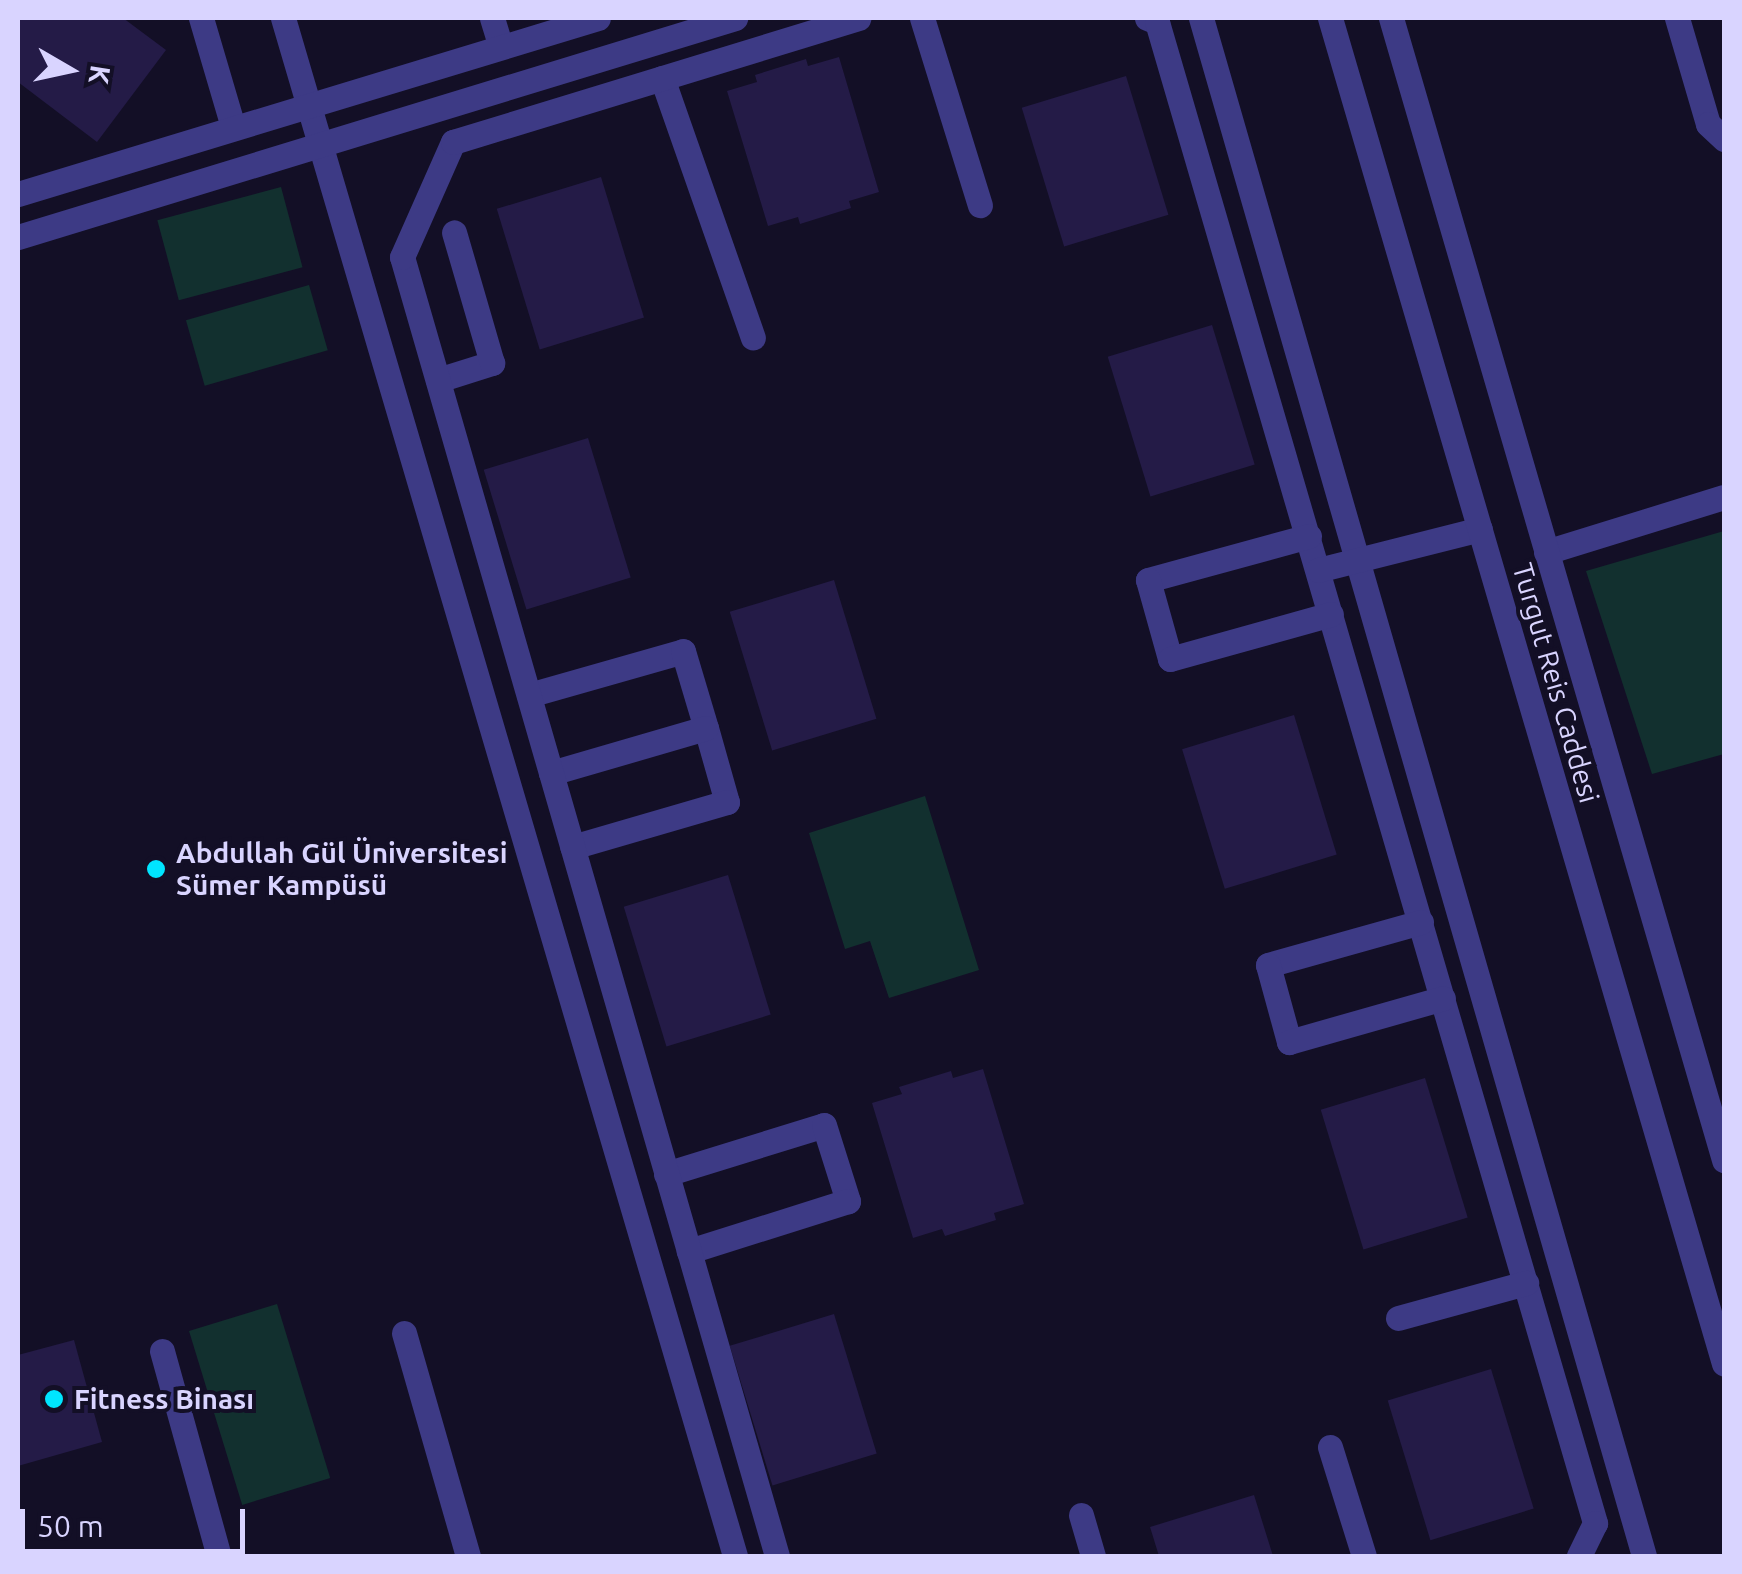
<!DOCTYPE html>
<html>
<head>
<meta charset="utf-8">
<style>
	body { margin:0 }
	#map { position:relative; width:1742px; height:1574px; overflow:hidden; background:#130f26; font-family:Ubuntu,sans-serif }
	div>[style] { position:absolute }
	.green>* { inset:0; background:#12302f; transform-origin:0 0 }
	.building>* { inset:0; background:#241b47; transform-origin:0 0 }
	.minor>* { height:25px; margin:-12.5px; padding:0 12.5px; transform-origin:12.5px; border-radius:12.5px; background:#3d3a85 }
	.tertiary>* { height:25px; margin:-12.5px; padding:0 12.5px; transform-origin:12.5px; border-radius:12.5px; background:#3d3a85 }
	.dots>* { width:28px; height:28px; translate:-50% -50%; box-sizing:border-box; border:5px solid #130f26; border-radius:50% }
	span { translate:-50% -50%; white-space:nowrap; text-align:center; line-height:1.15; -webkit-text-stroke:8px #130f26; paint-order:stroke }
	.street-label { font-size:28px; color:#d9d4ff }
	.poi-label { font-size:28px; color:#d9d4ff; font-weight:700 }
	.left { translate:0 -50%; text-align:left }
	.frame { position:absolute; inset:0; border:20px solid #d9d4ff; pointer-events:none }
	.north { position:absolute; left:20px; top:20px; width:100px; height:100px; -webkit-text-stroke:8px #130f26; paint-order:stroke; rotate:99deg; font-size:28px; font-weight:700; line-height:40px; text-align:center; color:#d9d4ff }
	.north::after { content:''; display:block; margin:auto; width:35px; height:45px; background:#d9d4ff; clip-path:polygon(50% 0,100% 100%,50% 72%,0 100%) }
	.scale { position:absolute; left:20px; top:1509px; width:225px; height:45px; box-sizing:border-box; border:5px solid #d9d4ff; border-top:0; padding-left:12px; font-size:30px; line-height:35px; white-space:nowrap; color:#d9d4ff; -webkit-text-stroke:8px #130f26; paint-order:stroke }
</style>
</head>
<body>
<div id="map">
	<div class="green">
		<i style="left:281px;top:187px;width:83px;height:128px;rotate:75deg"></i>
		<i style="left:309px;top:285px;width:68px;height:128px;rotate:74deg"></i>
		<i style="clip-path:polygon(1724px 531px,1724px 754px,1652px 774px,1586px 571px)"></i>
		<i style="clip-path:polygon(925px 796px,979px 970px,889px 998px,870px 941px,845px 949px,809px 833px)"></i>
		<i style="left:277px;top:1304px;width:182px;height:92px;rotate:73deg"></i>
	</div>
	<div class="building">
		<i style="clip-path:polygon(18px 18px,123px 18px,166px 50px,97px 142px,18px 82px)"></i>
		<i style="clip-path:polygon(839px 57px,879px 192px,849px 201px,851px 208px,800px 224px,798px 217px,768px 226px,727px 91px,757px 82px,755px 75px,806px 59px,808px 66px)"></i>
		<i style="left:1126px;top:76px;width:145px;height:109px;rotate:73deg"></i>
		<i style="left:601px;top:177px;width:147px;height:109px;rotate:73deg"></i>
		<i style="left:1212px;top:325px;width:146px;height:109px;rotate:73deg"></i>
		<i style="left:588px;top:438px;width:146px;height:109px;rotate:73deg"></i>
		<i style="left:834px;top:580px;width:145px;height:109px;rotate:73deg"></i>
		<i style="left:1294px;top:715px;width:146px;height:117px;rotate:73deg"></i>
		<i style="left:728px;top:875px;width:146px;height:109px;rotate:73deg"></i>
		<i style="clip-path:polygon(983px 1069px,1024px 1204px,994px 1213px,996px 1220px,945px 1236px,942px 1229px,913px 1238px,872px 1103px,902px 1094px,899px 1087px,951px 1071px,953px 1078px)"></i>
		<i style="left:1425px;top:1078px;width:146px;height:109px;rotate:73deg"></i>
		<i style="left:834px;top:1314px;width:146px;height:109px;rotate:73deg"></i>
		<i style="clip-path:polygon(74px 1340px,102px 1442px,18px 1466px,18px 1355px)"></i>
		<i style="left:1491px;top:1369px;width:146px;height:108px;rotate:73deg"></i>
		<i style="clip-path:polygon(1254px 1495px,1273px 1556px,1159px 1556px,1150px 1527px)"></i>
	</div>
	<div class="minor">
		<i style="left:201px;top:18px;width:114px;rotate:73.6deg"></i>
		<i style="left:283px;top:18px;width:1603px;rotate:73.62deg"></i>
		<i style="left:492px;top:18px;width:30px;rotate:73deg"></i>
		<i style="left:922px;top:18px;width:196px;rotate:72.8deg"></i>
		<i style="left:1147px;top:18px;width:11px;rotate:22deg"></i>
		<i style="left:1157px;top:22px;width:1564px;rotate:73.73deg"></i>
		<i style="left:1595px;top:1523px;width:37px;rotate:116deg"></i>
		<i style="left:1201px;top:18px;width:1601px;rotate:73.93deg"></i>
		<i style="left:1677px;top:18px;width:110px;rotate:73.7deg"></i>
		<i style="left:1708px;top:124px;width:22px;rotate:43deg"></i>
		<i style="left:662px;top:78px;width:275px;rotate:70.7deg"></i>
		<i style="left:18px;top:194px;width:606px;rotate:-16.88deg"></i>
		<i style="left:18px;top:237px;width:750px;rotate:-16.98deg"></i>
		<i style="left:438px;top:380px;width:57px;rotate:-17.5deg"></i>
		<i style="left:492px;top:363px;width:136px;rotate:-106.2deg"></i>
		<i style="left:1309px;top:536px;width:167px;rotate:164.7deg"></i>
		<i style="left:1148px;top:580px;width:82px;rotate:74.4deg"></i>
		<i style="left:1170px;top:659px;width:167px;rotate:-15.6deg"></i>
		<i style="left:1546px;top:552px;width:186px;rotate:-17.2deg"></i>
		<i style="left:1318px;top:570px;width:167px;rotate:-14.2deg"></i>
		<i style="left:529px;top:695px;width:160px;rotate:-15.9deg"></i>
		<i style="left:683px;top:651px;width:80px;rotate:73.4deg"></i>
		<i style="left:706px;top:728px;width:77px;rotate:74.2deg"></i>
		<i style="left:727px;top:802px;width:161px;rotate:163.8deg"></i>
		<i style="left:551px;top:773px;width:161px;rotate:-16.2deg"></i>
		<i style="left:1421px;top:922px;width:159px;rotate:164.3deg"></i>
		<i style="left:1268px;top:965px;width:80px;rotate:74.7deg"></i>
		<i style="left:1289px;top:1042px;width:160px;rotate:-15.9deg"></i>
		<i style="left:666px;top:1174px;width:165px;rotate:-17.2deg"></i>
		<i style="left:824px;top:1125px;width:80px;rotate:72.5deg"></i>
		<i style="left:848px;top:1201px;width:167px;rotate:162.5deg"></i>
		<i style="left:1398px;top:1318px;width:133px;rotate:-15.3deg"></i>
		<i style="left:404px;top:1333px;width:232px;rotate:74deg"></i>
		<i style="left:162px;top:1351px;width:213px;rotate:74.5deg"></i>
		<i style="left:1330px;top:1447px;width:114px;rotate:72.7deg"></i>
		<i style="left:1081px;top:1515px;width:43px;rotate:73.7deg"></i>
		<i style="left:777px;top:1556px;width:1352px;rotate:-106.1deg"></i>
		<i style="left:402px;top:257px;width:126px;rotate:-66.1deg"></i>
		<i style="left:453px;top:142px;width:424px;rotate:-17deg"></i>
	</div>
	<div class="tertiary">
		<i style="left:1330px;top:18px;width:1402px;rotate:73.68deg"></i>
		<i style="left:1391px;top:18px;width:1190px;rotate:73.74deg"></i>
	</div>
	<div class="dots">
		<i style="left:156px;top:869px;background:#00e5ff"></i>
		<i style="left:54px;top:1399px;background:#00e5ff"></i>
	</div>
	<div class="street-label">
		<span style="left:1556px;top:683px;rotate:74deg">Turgut Reis Caddesi</span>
	</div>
	<div class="poi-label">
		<span class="left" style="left:176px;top:869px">Abdullah Gül Üniversitesi<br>Sümer Kampüsü</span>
		<span class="left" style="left:74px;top:1399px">Fitness Binası</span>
	</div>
	<div class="frame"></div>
	<div class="north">K</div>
	<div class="scale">50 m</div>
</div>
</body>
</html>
